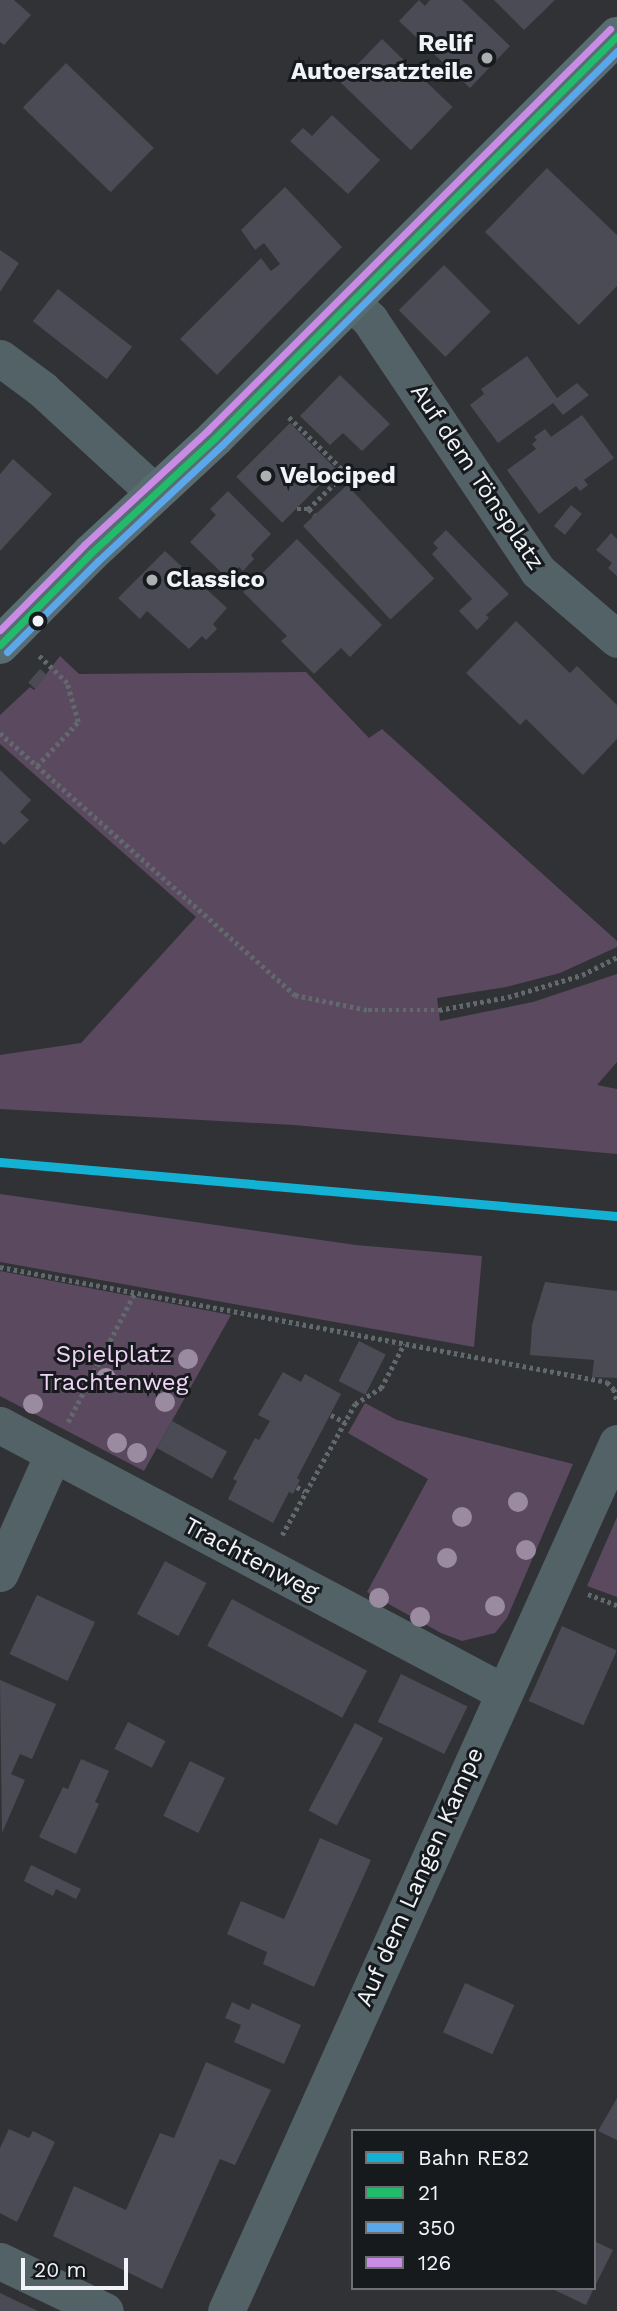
<!DOCTYPE html>
<html>
<head>
<meta charset="utf-8">
<style>
	body { margin:0 }
	#map { position:relative; width:617px; height:2311px; overflow:hidden; background:#303235; font-family:"Work Sans",sans-serif }
	div>[style] { position:absolute }
	.green>* { inset:0; background:#5b4960 }
	.building>* { inset:0; background:#4a4b54; transform-origin:0 0 }
	.path>* { height:4.5px; margin-top:-2.25px; transform-origin:0; background:repeating-linear-gradient(90deg,#61696c 0 3.5px,transparent 0 7px) }
	.street>* { height:37px; margin:-18.5px; padding:0 18.5px; transform-origin:18.5px; border-radius:18.5px; background:#536267 }
	.secondary>* { height:38px; margin:-19px; padding:0 19px; transform-origin:19px; border-radius:19px; background:#596c72 }
	.bus-1>* { height:7px; margin:-3.5px; padding:0 3.5px; transform-origin:3.5px; border-radius:3.5px; background:#20bc6c }
	.bus-2>* { height:7px; margin:-3.5px; padding:0 3.5px; transform-origin:3.5px; border-radius:3.5px; background:#5aa8eb }
	.bus-3>* { height:7px; margin:-3.5px; padding:0 3.5px; transform-origin:3.5px; border-radius:3.5px; background:#ca8be6 }
	.rail-1>* { height:9px; margin:-4.5px; padding:0 4.5px; transform-origin:4.5px; border-radius:4.5px; background:#13b2d5 }
	.trees>* { width:20px; height:20px; margin:-10px; border-radius:50%; background:#9a8ba0 }
	.dots>* { width:19px; height:19px; translate:-50% -50%; box-sizing:border-box; border:4px solid #171a1d; border-radius:50% }
	span { translate:-50% -50%; white-space:nowrap; text-align:center; line-height:1.15; -webkit-text-stroke:6px #171a1d; paint-order:stroke }
	.poi-label { font-size:24px; color:#f0f3f7; font-weight:700 }
	.right { translate:-100% -50%; text-align:right }
	.left { translate:0 -50%; text-align:left }
	.street-label { font-size:24px; color:#f0f3f7 }
	.park-label { font-size:24px; color:#f1d3f8 }
	.legend { position:absolute; left:351px; top:2129px; width:245px; height:161px; box-sizing:border-box; background:#171a1d; border:2px solid #6e7174; margin:0; padding:9px 12px; list-style:none; font-size:21px; color:#f0f3f7 }
	.legend li { display:flex; align-items:center; gap:14px; height:35px }
	.legend b { width:35px; border:2px solid #6e7174 }
	.scale { position:absolute; left:21px; top:2258px; width:107px; height:32px; box-sizing:border-box; border:4px solid #f0f3f7; border-top:0; padding-left:9px; font-size:21px; line-height:24px; white-space:nowrap; color:#f0f3f7; -webkit-text-stroke:5px #171a1d; paint-order:stroke }
</style>
</head>
<body>
<div id="map">
	<div class="green">
		<i style="clip-path:polygon(60px 656px,79px 674px,306px 672px,369px 738px,382px 729px,617px 941px,617px 947px,560px 973px,506px 987px,437px 998px,440px 1021px,533px 1002px,617px 974px,617px 1062px,597px 1085px,617px 1089px,617px 1154px,294px 1125px,0 1109px,0 1055px,81px 1043px,196px 917px,0 744px,0 715px,30px 687px,34px 690px)"></i>
		<i style="clip-path:polygon(0 1194px,356px 1245px,482px 1256px,474px 1347px,0 1262px)"></i>
		<i style="clip-path:polygon(0 1271px,231px 1315px,144px 1471px,0 1396px)"></i>
		<i style="clip-path:polygon(365px 1403px,397px 1420px,573px 1464px,507px 1618px,495px 1633px,462px 1641px,441px 1633px,367px 1592px,428px 1479px,348px 1433px)"></i>
		<i style="clip-path:polygon(617px 1517px,617px 1597px,587px 1586px)"></i>
	</div>
	<div class="building">
		<i style="clip-path:polygon(0 0,14px 0,31px 15px,4px 45px,0 42px)"></i>
		<i style="clip-path:polygon(419px 0,425px 6px,430px 0,462px 0,510px 46px,470px 88px,399px 21px)"></i>
		<i style="clip-path:polygon(494px 0,555px 0,524px 30px)"></i>
		<i style="left:382px;top:39px;width:98px;height:60px;rotate:44deg"></i>
		<i style="left:66px;top:63px;width:122px;height:62px;rotate:44deg"></i>
		<i style="clip-path:polygon(332px 115px,380px 160px,348px 194px,290px 141px,303px 128px,312px 136px)"></i>
		<i style="clip-path:polygon(547px 168px,617px 235px,617px 286px,579px 325px,485px 232px)"></i>
		<i style="clip-path:polygon(285px 187px,342px 247px,217px 375px,180px 339px,261px 258px,271px 271px,280px 264px,264px 243px,255px 250px,241px 230px)"></i>
		<i style="clip-path:polygon(0 250px,19px 263px,0 292px)"></i>
		<i style="left:444px;top:265px;width:66px;height:64px;rotate:45deg"></i>
		<i style="left:58px;top:289px;width:94px;height:41px;rotate:38deg"></i>
		<i style="clip-path:polygon(527px 356px,557px 398px,577px 383px,589px 395px,563px 415px,553px 403px,498px 443px,470px 405px,484px 394px,481px 389px)"></i>
		<i style="clip-path:polygon(340px 375px,390px 424px,362px 451px,343px 433px,330px 445px,300px 416px)"></i>
		<i style="clip-path:polygon(582px 415px,614px 458px,584px 480px,588px 485px,580px 491px,576px 486px,539px 514px,507px 470px,536px 449px,532px 444px,537px 440px,534px 437px,545px 429px,551px 437px)"></i>
		<i style="left:290px;top:423px;width:65px;height:76px;rotate:45deg"></i>
		<i style="clip-path:polygon(13px 459px,52px 494px,0 551px,0 474px)"></i>
		<i style="left:347px;top:485px;width:128px;height:60px;rotate:47deg"></i>
		<i style="clip-path:polygon(228px 491px,271px 534px,251px 555px,254px 559px,243px 571px,239px 567px,228px 579px,190px 542px,216px 515px,210px 509px)"></i>
		<i style="left:571px;top:505px;width:14px;height:27px;rotate:39deg"></i>
		<i style="clip-path:polygon(446px 530px,509px 594px,486px 615px,489px 618px,477px 630px,459px 611px,472px 599px,432px 554px,438px 548px,433px 543px)"></i>
		<i style="clip-path:polygon(611px 533px,617px 539px,617px 576px,608px 568px,612px 563px,596px 550px)"></i>
		<i style="clip-path:polygon(297px 539px,382px 625px,350px 657px,341px 648px,314px 674px,281px 641px,287px 636px,243px 592px)"></i>
		<i style="clip-path:polygon(165px 551px,227px 608px,213px 624px,217px 629px,206px 640px,202px 636px,189px 649px,147px 611px,140px 619px,118px 598px)"></i>
		<i style="clip-path:polygon(516px 621px,570px 673px,577px 666px,617px 705px,617px 739px,583px 775px,526px 719px,520px 725px,466px 673px)"></i>
		<i style="left:40px;top:669px;width:9px;height:18px;rotate:41deg"></i>
		<i style="clip-path:polygon(0 770px,31px 800px,20px 812px,29px 820px,4px 845px,0 841px)"></i>
		<i style="clip-path:polygon(545px 1282px,617px 1291px,617px 1378px,592px 1377px,594px 1360px,530px 1355px,532px 1325px)"></i>
		<i style="left:359px;top:1341px;width:30px;height:45px;rotate:27deg"></i>
		<i style="clip-path:polygon(283px 1372px,301px 1382px,305px 1374px,341px 1394px,297px 1478px,300px 1480px,293px 1494px,289px 1492px,273px 1523px,228px 1499px,237px 1481px,233px 1479px,255px 1438px,259px 1440px,270px 1421px,258px 1415px)"></i>
		<i style="left:172px;top:1421px;width:63px;height:31px;rotate:29deg"></i>
		<i style="left:165px;top:1561px;width:47px;height:60px;rotate:28deg"></i>
		<i style="left:37px;top:1595px;width:64px;height:65px;rotate:25deg"></i>
		<i style="left:232px;top:1599px;width:153px;height:53px;rotate:28deg"></i>
		<i style="left:562px;top:1626px;width:60px;height:82px;rotate:24deg"></i>
		<i style="left:401px;top:1674px;width:74px;height:53px;rotate:26deg"></i>
		<i style="clip-path:polygon(0 1680px,56px 1704px,32px 1759px,20px 1754px,11px 1774px,25px 1780px,2px 1833px)"></i>
		<i style="left:128px;top:1722px;width:42px;height:30px;rotate:27deg"></i>
		<i style="left:355px;top:1723px;width:32px;height:99px;rotate:28deg"></i>
		<i style="clip-path:polygon(81px 1759px,109px 1771px,95px 1802px,99px 1804px,76px 1854px,39px 1837px,63px 1787px,68px 1789px)"></i>
		<i style="left:190px;top:1761px;width:39px;height:61px;rotate:26deg"></i>
		<i style="clip-path:polygon(320px 1838px,371px 1860px,314px 1987px,263px 1964px,267px 1952px,227px 1934px,241px 1901px,284px 1919px)"></i>
		<i style="clip-path:polygon(31px 1865px,81px 1889px,76px 1899px,56px 1889px,53px 1896px,24px 1881px)"></i>
		<i style="left:465px;top:1983px;width:54px;height:54px;rotate:24deg"></i>
		<i style="clip-path:polygon(232px 2002px,249px 2010px,252px 2003px,301px 2025px,284px 2064px,234px 2042px,241px 2025px,225px 2018px)"></i>
		<i style="clip-path:polygon(206px 2062px,271px 2090px,235px 2165px,220px 2159px,162px 2289px,53px 2236px,74px 2186px,126px 2210px,160px 2133px,174px 2138px)"></i>
		<i style="clip-path:polygon(617px 2098px,617px 2140px,598px 2131px)"></i>
		<i style="clip-path:polygon(9px 2129px,29px 2138px,33px 2131px,55px 2142px,17px 2222px,0 2213px,0 2148px)"></i>
		<i style="clip-path:polygon(594px 2241px,613px 2250px,594px 2288px)"></i>
		<i style="clip-path:polygon(550px 2288px,594px 2288px,586px 2305px)"></i>
		<i style="clip-path:polygon(0 2293px,38px 2311px,0 2311px)"></i>
	</div>
	<div class="path">
		<i style="left:289px;top:417px;width:80px;rotate:44.5deg"></i>
		<i style="left:346px;top:473px;width:52px;rotate:135.8deg"></i>
		<i style="left:309px;top:509px;width:8px;rotate:45deg"></i>
		<i style="left:297px;top:509px;width:12px"></i>
		<i style="left:0;top:733px;width:395px;rotate:41.6deg"></i>
		<i style="left:295px;top:995px;width:75px;rotate:11.6deg"></i>
		<i style="left:368px;top:1010px;width:71px"></i>
		<i style="left:439px;top:1010px;width:70px;rotate:-10.7deg"></i>
		<i style="left:508px;top:997px;width:77px;rotate:-16.6deg"></i>
		<i style="left:582px;top:975px;width:39px;rotate:-27deg"></i>
		<i style="left:37px;top:766px;width:60px;rotate:-47deg"></i>
		<i style="left:78px;top:722px;width:41px;rotate:-105.8deg"></i>
		<i style="left:67px;top:683px;width:39px;rotate:-136deg"></i>
		<i style="left:0;top:1267px;width:618px;rotate:10.73deg"></i>
		<i style="left:607px;top:1382px;width:10px;rotate:45deg"></i>
		<i style="left:614px;top:1389px;width:12px;rotate:76deg"></i>
		<i style="left:331px;top:1415px;width:16px;rotate:27deg"></i>
		<i style="left:68px;top:1422px;width:146px;rotate:-62.7deg"></i>
		<i style="left:297px;top:1487px;width:9px;rotate:32deg"></i>
		<i style="left:282px;top:1535px;width:150px;rotate:-60.9deg"></i>
		<i style="left:355px;top:1404px;width:31px;rotate:-32deg"></i>
		<i style="left:381px;top:1388px;width:50px;rotate:-62.4deg"></i>
		<i style="left:588px;top:1594px;width:31px;rotate:21deg"></i>
	</div>
	<div class="street">
		<i style="left:351px;top:302px;width:26px;rotate:43deg"></i>
		<i style="left:370px;top:320px;width:302px;rotate:56.2deg"></i>
		<i style="left:538px;top:571px;width:104px;rotate:40.7deg"></i>
		<i style="left:0;top:358px;width:52px;rotate:36.4deg"></i>
		<i style="left:42px;top:389px;width:152px;rotate:42.6deg"></i>
		<i style="left:0;top:1425px;width:569px;rotate:27.96deg"></i>
		<i style="left:0;top:1573px;width:130px;rotate:-66deg"></i>
		<i style="left:0;top:2261px;width:116px;rotate:25.5deg"></i>
		<i style="left:226px;top:2311px;width:952px;rotate:-65.75deg"></i>
	</div>
	<div class="secondary">
		<i style="left:0;top:645px;width:129px;rotate:-45.3deg"></i>
		<i style="left:91px;top:553px;width:169px;rotate:-42.8deg"></i>
		<i style="left:215px;top:438px;width:569px;rotate:-45deg"></i>
	</div>
	<div class="bus-1">
		<i style="left:0;top:645px;width:129px;rotate:-45.3deg"></i>
		<i style="left:91px;top:553px;width:169px;rotate:-42.8deg"></i>
		<i style="left:215px;top:438px;width:569px;rotate:-45deg"></i>
	</div>
	<div class="bus-2">
		<i style="left:7px;top:652px;width:129px;rotate:-45deg"></i>
		<i style="left:98px;top:561px;width:170px;rotate:-43.1deg"></i>
		<i style="left:222px;top:445px;width:558px;rotate:-44.93deg"></i>
	</div>
	<div class="bus-3">
		<i style="left:0;top:630px;width:120px;rotate:-45.3deg"></i>
		<i style="left:84px;top:545px;width:169px;rotate:-42.8deg"></i>
		<i style="left:208px;top:430px;width:568px;rotate:-44.93deg"></i>
	</div>
	<div class="rail-1">
		<i style="left:0;top:1162px;width:619px;rotate:5deg"></i>
	</div>
	<div class="trees">
		<i style="left:188px;top:1359px"></i>
		<i style="left:106px;top:1378px"></i>
		<i style="left:165px;top:1402px"></i>
		<i style="left:33px;top:1404px"></i>
		<i style="left:117px;top:1443px"></i>
		<i style="left:137px;top:1453px"></i>
		<i style="left:518px;top:1502px"></i>
		<i style="left:462px;top:1517px"></i>
		<i style="left:526px;top:1550px"></i>
		<i style="left:447px;top:1558px"></i>
		<i style="left:379px;top:1598px"></i>
		<i style="left:495px;top:1606px"></i>
		<i style="left:420px;top:1617px"></i>
	</div>
	<div class="dots">
		<i style="left:487px;top:58px;background:#adafb3"></i>
		<i style="left:266px;top:476px;background:#adafb3"></i>
		<i style="left:152px;top:580px;background:#adafb3"></i>
		<i style="left:38px;top:621px;background:#f0f3f7"></i>
	</div>
	<div class="poi-label">
		<span class="right" style="left:473px;top:58px">Relif<br>Autoersatzteile</span>
		<span class="left" style="left:280px;top:476px">Velociped</span>
		<span class="left" style="left:166px;top:580px">Classico</span>
	</div>
	<div class="street-label">
		<span style="left:477px;top:477px;rotate:56deg">Auf dem Tönsplatz</span>
		<span style="left:251px;top:1559px;rotate:28deg">Trachtenweg</span>
		<span style="left:420px;top:1877px;rotate:-66deg">Auf dem Langen Kampe</span>
	</div>
	<div class="park-label">
		<span style="left:114px;top:1369px">Spielplatz<br>Trachtenweg</span>
	</div>
	<ul class="legend">
	<li><b style="height:9px;background:#13b2d5"></b>Bahn RE82</li>
	<li><b style="height:9px;background:#20bc6c"></b>21</li>
	<li><b style="height:9px;background:#5aa8eb"></b>350</li>
	<li><b style="height:9px;background:#ca8be6"></b>126</li>
	</ul>
	<div class="scale">20 m</div>
</div>
</body>
</html>
